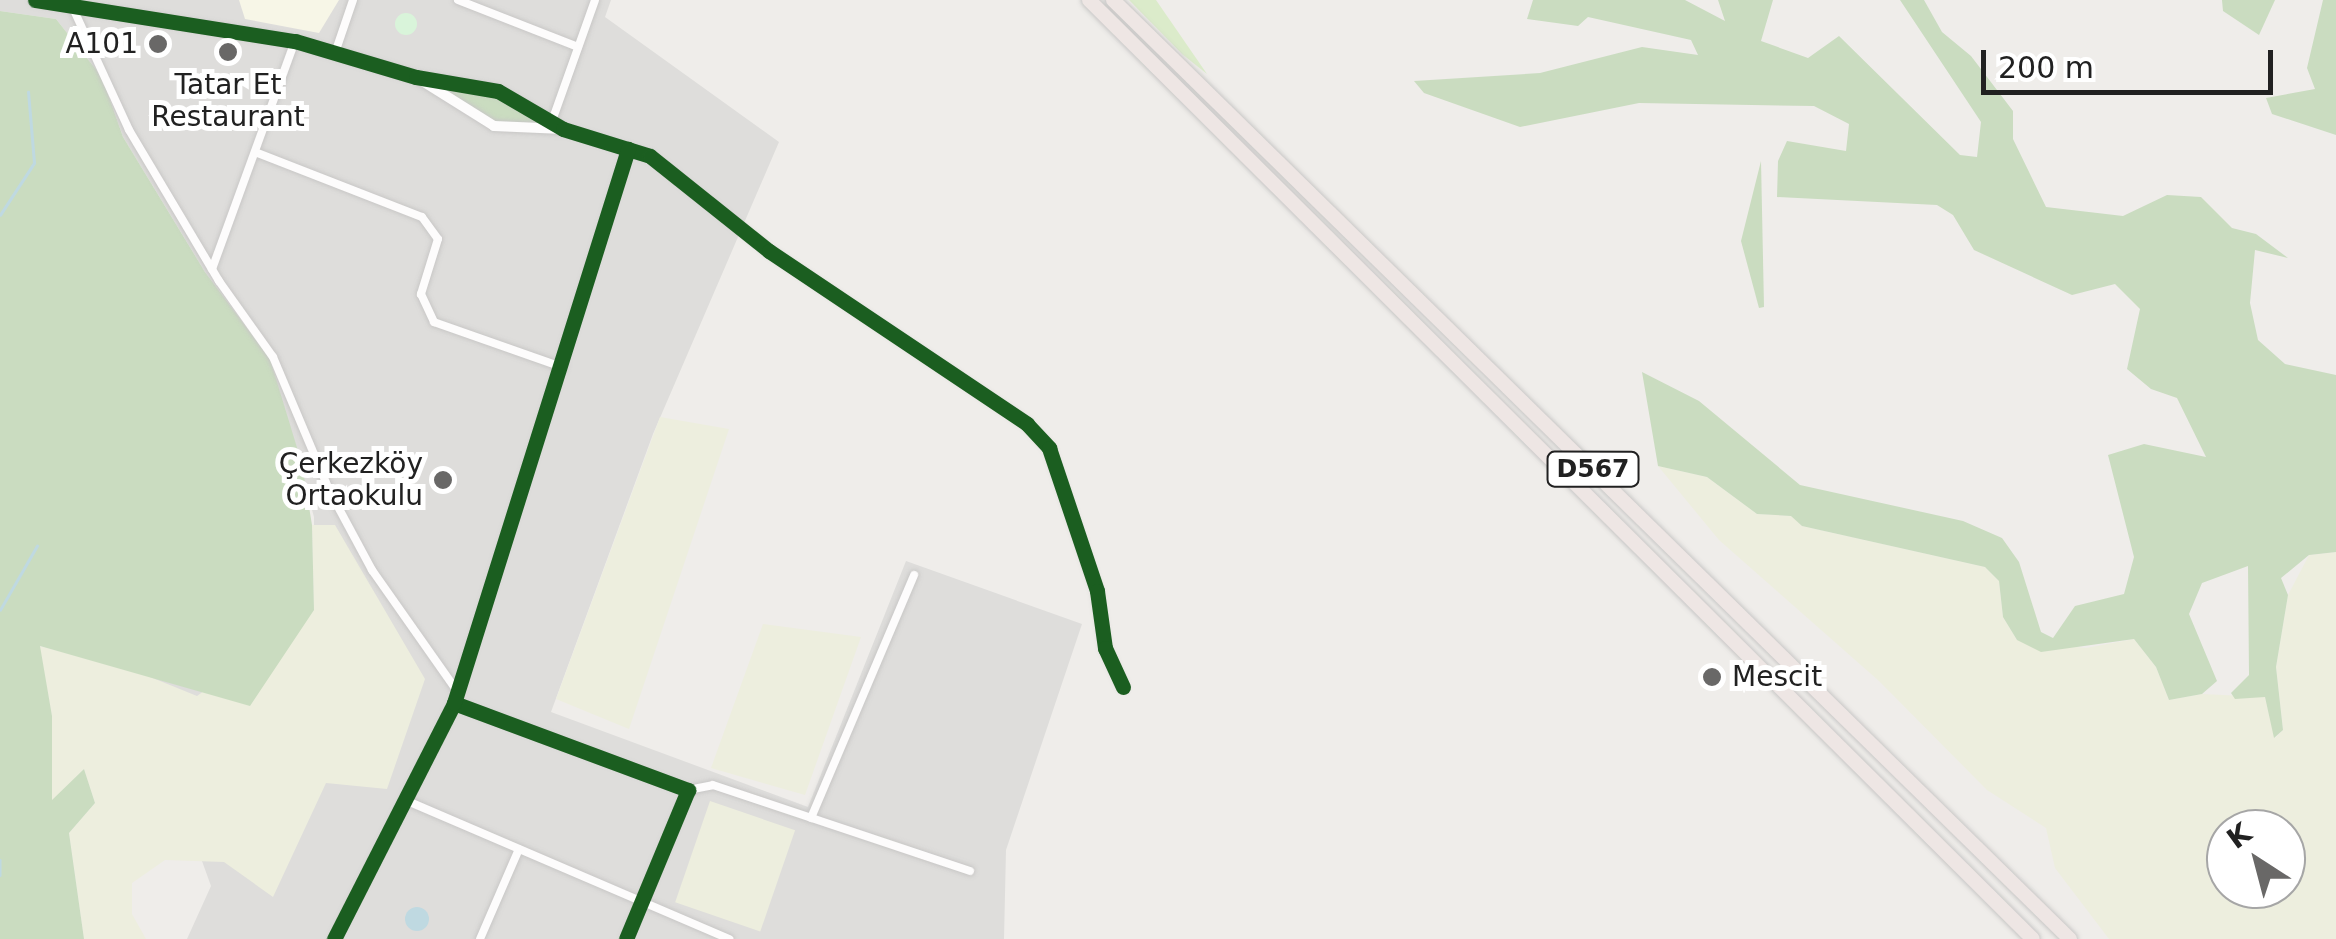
<!DOCTYPE html>
<html>
<head>
<meta charset="utf-8">
<style>
	body { margin:0 }
	#map { position:relative; width:2336px; height:939px; overflow:hidden; background:#efedea; font-family:"DejaVu Sans",sans-serif }
	div>[style] { position:absolute }
	.residential>* { inset:0; background:#dedddb }
	.education>* { inset:0; background:#f7f6e7 }
	.farmland>* { inset:0; background:#edeede; transform-origin:0 0 }
	.grass>* { inset:0; background:#dbebca }
	.forest>* { inset:0; background:#cadcc0 }
	.park>* { inset:0; background:#d9f4da }
	.round { border-radius:50% }
	.water>* { inset:0; background:#bfd9e1 }
	.stream>* { height:2.5px; margin:-1.25px; padding:0 1.25px; transform-origin:1.25px; border-radius:1.25px; background:#bfd9e1 }
	.roads { filter:drop-shadow(0 0 2px #c8c7c6) drop-shadow(0 0 2px #c8c7c6) }
	.minor>* { height:8px; margin:-4px; padding:0 4px; transform-origin:4px; border-radius:4px; background:#fdfcfc }
	.tertiary>* { height:10px; margin:-5px; padding:0 5px; transform-origin:5px; border-radius:5px; background:#fdfcfc }
	.trunk>* { height:14px; margin:-7px; padding:0 7px; transform-origin:7px; border-radius:7px; background:#eee6e4 }
	.cycleway>* { height:15px; margin:-7.5px; padding:0 7.5px; transform-origin:7.5px; border-radius:7.5px; background:#1b5e20 }
	.dots>* { width:28px; height:28px; translate:-50% -50%; box-sizing:border-box; border:5px solid #fff; border-radius:50% }
	span { translate:-50% -50%; white-space:nowrap; text-align:center; line-height:1.15; -webkit-text-stroke:10px #fff; paint-order:stroke }
	.shield-label span { padding:2px 8px; background:#fff; border:2px solid; border-radius:8px; -webkit-text-stroke-width:0 }
	.shield-label { font-size:25px; color:#212121; font-weight:700 }
	.poi-label { font-size:28px; color:#212121 }
	.right { translate:-100% -50%; text-align:right }
	.left { translate:0 -50%; text-align:left }
	.north { position:absolute; left:2206px; top:809px; width:100px; height:100px; box-sizing:border-box; background:#fff; border:2px solid #a6a6a6; border-radius:50%; rotate:324deg; font-size:28px; font-weight:700; line-height:40px; text-align:center; color:#212121 }
	.north::after { content:''; display:block; margin:auto; width:35px; height:45px; background:#696867; clip-path:polygon(50% 0,100% 100%,50% 72%,0 100%) }
	.scale { position:absolute; left:1981px; top:50px; width:292px; height:45px; box-sizing:border-box; border:5px solid #212121; border-top:0; padding-left:12px; font-size:30px; line-height:35px; white-space:nowrap; color:#212121; -webkit-text-stroke:8px #fff; paint-order:stroke }
</style>
</head>
<body>
<div id="map">
	<div class="residential">
		<i style="clip-path:polygon(0 0,611px 0,605px 17px,779px 142px,653px 434px,551px 712px,808px 807px,906px 561px,1082px 624px,1006px 850px,1004px 939px,187px 939px,211px 886px,133px 670px,314px 610px,314px 517px,270px 359px,205px 272px,123px 137px,102px 77px,56px 19px,0 11px)"></i>
	</div>
	<div class="education">
		<i style="clip-path:polygon(239px 0,339px 0,319px 33px,245px 19px)"></i>
	</div>
	<div class="farmland">
		<i style="clip-path:polygon(660px 417px,729px 429px,629px 729px,556px 699px)"></i>
		<i style="clip-path:polygon(evenodd,1658px 466px,1707px 477px,1757px 514px,1792px 516px,1802px 526px,1985px 567px,1999px 581px,2003px 617px,2017px 640px,2086px 648px,2134px 639px,2156px 667px,2169px 700px,2202px 694px,2265px 697px,2275px 738px,2283px 730px,2276px 667px,2288px 595px,2309px 555px,2336px 552px,2336px 939px,2109px 939px,2055px 868px,2046px 828px,1987px 790px,1879px 681px,1719px 540px,1658px 466px,2226px 829px,2286px 829px,2286px 889px,2226px 889px,2226px 829px)"></i>
		<i style="clip-path:polygon(312px 525px,335px 525px,425px 679px,387px 789px,326px 783px,273px 897px,224px 862px,165px 860px,132px 883px,132px 914px,146px 939px,84px 939px,69px 833px,95px 803px,84px 769px,52px 802px,52px 716px,39px 646px,133px 670px,197px 696px,314px 610px)"></i>
		<i style="clip-path:polygon(763px 624px,861px 637px,805px 795px,711px 768px)"></i>
		<i style="left:710px;top:801px;width:90px;height:107px;rotate:19deg"></i>
	</div>
	<div class="grass">
		<i style="clip-path:polygon(1129px 0,1156px 0,1207px 74px,1182px 54px)"></i>
	</div>
	<div class="forest">
		<i style="clip-path:polygon(1533px 0,1685px 0,1725px 21px,1718px 0,1773px 0,1761px 41px,1808px 58px,1839px 36px,1960px 155px,1977px 157px,1981px 122px,1900px 0,1924px 0,1942px 32px,1971px 56px,2013px 111px,2013px 139px,2046px 207px,2123px 216px,2167px 195px,2201px 197px,2232px 228px,2256px 234px,2288px 258px,2255px 250px,2250px 303px,2258px 340px,2285px 364px,2336px 375px,2336px 552px,2309px 555px,2281px 578px,2288px 595px,2276px 667px,2283px 730px,2274px 738px,2265px 697px,2235px 699px,2231px 693px,2249px 675px,2248px 566px,2202px 583px,2189px 614px,2217px 681px,2202px 694px,2169px 700px,2156px 667px,2134px 639px,2041px 652px,2017px 640px,2003px 617px,1999px 581px,1985px 567px,1802px 526px,1791px 516px,1757px 514px,1707px 477px,1658px 466px,1642px 372px,1699px 401px,1800px 485px,1963px 521px,2002px 538px,2019px 562px,2041px 632px,2053px 638px,2075px 606px,2124px 594px,2134px 557px,2108px 455px,2144px 444px,2206px 457px,2177px 398px,2151px 389px,2127px 369px,2140px 309px,2115px 284px,2072px 295px,1974px 250px,1953px 215px,1937px 205px,1777px 197px,1778px 161px,1787px 141px,1846px 151px,1849px 124px,1814px 106px,1639px 103px,1520px 127px,1424px 93px,1414px 81px,1540px 73px,1642px 47px,1698px 55px,1691px 40px,1588px 17px,1578px 26px,1527px 19px)"></i>
		<i style="clip-path:polygon(2222px 0,2275px 0,2259px 35px,2223px 11px)"></i>
		<i style="clip-path:polygon(2323px 0,2336px 0,2336px 135px,2272px 114px,2266px 98px,2315px 89px,2307px 68px)"></i>
		<i style="clip-path:polygon(0 11px,56px 19px,102px 77px,123px 137px,205px 272px,270px 359px,302px 464px,312px 525px,314px 610px,250px 706px,40px 646px,52px 716px,52px 800px,84px 769px,95px 803px,69px 833px,84px 939px,0 939px)"></i>
		<i style="clip-path:polygon(432px 79px,504px 96px,554px 128px,490px 122px,448px 100px)"></i>
		<i style="clip-path:polygon(1761px 161px,1764px 307px,1759px 308px,1741px 241px)"></i>
	</div>
	<div class="park">
		<i class="round" style="left:395px;top:13px;width:22px;height:22px"></i>
	</div>
	<div class="water">
		<i class="round" style="left:405px;top:907px;width:24px;height:24px"></i>
	</div>
	<div class="stream">
		<i style="left:0;top:215px;width:62px;rotate:-56.8deg"></i>
		<i style="left:34px;top:163px;width:71px;rotate:-94.8deg"></i>
		<i style="left:0;top:610px;width:74px;rotate:-60deg"></i>
		<i style="left:0;top:860px;width:15px;rotate:90deg"></i>
	</div>
	<div class="roads">
		<div class="minor">
			<i style="left:458px;top:0;width:129px;rotate:21.4deg"></i>
			<i style="left:72px;top:6px;width:136px;rotate:65.3deg"></i>
			<i style="left:129px;top:130px;width:176px;rotate:59.2deg"></i>
			<i style="left:219px;top:281px;width:93px;rotate:54.6deg"></i>
			<i style="left:273px;top:357px;width:147px;rotate:67.1deg"></i>
			<i style="left:330px;top:492px;width:89px;rotate:61.7deg"></i>
			<i style="left:372px;top:570px;width:148px;rotate:54.9deg"></i>
			<i style="left:335px;top:53px;width:56px;rotate:-71.2deg"></i>
			<i style="left:552px;top:121px;width:128px;rotate:-70.4deg"></i>
			<i style="left:563px;top:129px;width:91px;rotate:17.2deg"></i>
			<i style="left:650px;top:156px;width:152px;rotate:38.6deg"></i>
			<i style="left:769px;top:251px;width:311px;rotate:33.8deg"></i>
			<i style="left:1027px;top:424px;width:33px;rotate:47deg"></i>
			<i style="left:1049px;top:448px;width:151px;rotate:71.4deg"></i>
			<i style="left:1097px;top:591px;width:58px;rotate:82deg"></i>
			<i style="left:1105px;top:648px;width:43px;rotate:65.2deg"></i>
			<i style="left:255px;top:152px;width:179px;rotate:21.3deg"></i>
			<i style="left:422px;top:217px;width:27px;rotate:54deg"></i>
			<i style="left:438px;top:239px;width:58px;rotate:107.2deg"></i>
			<i style="left:421px;top:294px;width:31px;rotate:65deg"></i>
			<i style="left:434px;top:322px;width:136px;rotate:19.4deg"></i>
			<i style="left:212px;top:269px;width:243px;rotate:-70deg"></i>
			<i style="left:454px;top:703px;width:250px;rotate:20.4deg"></i>
			<i style="left:688px;top:790px;width:161px;rotate:112.6deg"></i>
			<i style="left:688px;top:790px;width:25px;rotate:-11deg"></i>
			<i style="left:713px;top:785px;width:271px;rotate:18.5deg"></i>
			<i style="left:405px;top:800px;width:353px;rotate:23.2deg"></i>
			<i style="left:811px;top:818px;width:264px;rotate:-67deg"></i>
			<i style="left:334px;top:939px;width:265px;rotate:-63deg"></i>
			<i style="left:454px;top:703px;width:581px;rotate:-72.56deg"></i>
			<i style="left:480px;top:939px;width:98px;rotate:-66.6deg"></i>
		</div>
		<div class="tertiary">
			<i style="left:35px;top:0;width:263px;rotate:9deg"></i>
			<i style="left:295px;top:41px;width:126px;rotate:16.6deg"></i>
			<i style="left:416px;top:77px;width:83px;rotate:9.7deg"></i>
			<i style="left:498px;top:91px;width:75px;rotate:30.3deg"></i>
			<i style="left:416px;top:77px;width:92px;rotate:32.1deg"></i>
			<i style="left:494px;top:126px;width:69px;rotate:2.5deg"></i>
		</div>
		<div class="trunk">
			<i style="left:1089px;top:0;width:1331px;rotate:44.85deg"></i>
			<i style="left:1113px;top:0;width:1341px;rotate:44.46deg"></i>
		</div>
	</div>
	<div class="cycleway">
		<i style="left:35px;top:0;width:263px;rotate:9deg"></i>
		<i style="left:295px;top:41px;width:126px;rotate:16.6deg"></i>
		<i style="left:416px;top:77px;width:83px;rotate:9.7deg"></i>
		<i style="left:498px;top:91px;width:75px;rotate:30.3deg"></i>
		<i style="left:563px;top:129px;width:91px;rotate:17.2deg"></i>
		<i style="left:650px;top:156px;width:152px;rotate:38.6deg"></i>
		<i style="left:769px;top:251px;width:311px;rotate:33.8deg"></i>
		<i style="left:1027px;top:424px;width:33px;rotate:47deg"></i>
		<i style="left:1049px;top:448px;width:151px;rotate:71.4deg"></i>
		<i style="left:1097px;top:591px;width:58px;rotate:82deg"></i>
		<i style="left:1105px;top:648px;width:43px;rotate:65.2deg"></i>
		<i style="left:454px;top:703px;width:250px;rotate:20.4deg"></i>
		<i style="left:688px;top:790px;width:161px;rotate:112.6deg"></i>
		<i style="left:334px;top:939px;width:265px;rotate:-63deg"></i>
		<i style="left:454px;top:703px;width:581px;rotate:-72.56deg"></i>
	</div>
	<div class="dots">
		<i style="left:158px;top:44px;background:#696867"></i>
		<i style="left:228px;top:52px;background:#696867"></i>
		<i style="left:443px;top:480px;background:#696867"></i>
		<i style="left:1712px;top:677px;background:#696867"></i>
	</div>
	<div class="shield-label">
		<span style="left:1593px;top:469px">D567</span>
	</div>
	<div class="poi-label">
		<span class="right" style="left:138px;top:44px">A101</span>
		<span style="left:228px;top:101px">Tatar Et<br>Restaurant</span>
		<span class="right" style="left:423px;top:480px">Çerkezköy<br>Ortaokulu</span>
		<span class="left" style="left:1732px;top:677px">Mescit</span>
	</div>
	<div class="north">K</div>
	<div class="scale">200 m</div>
</div>
</body>
</html>
